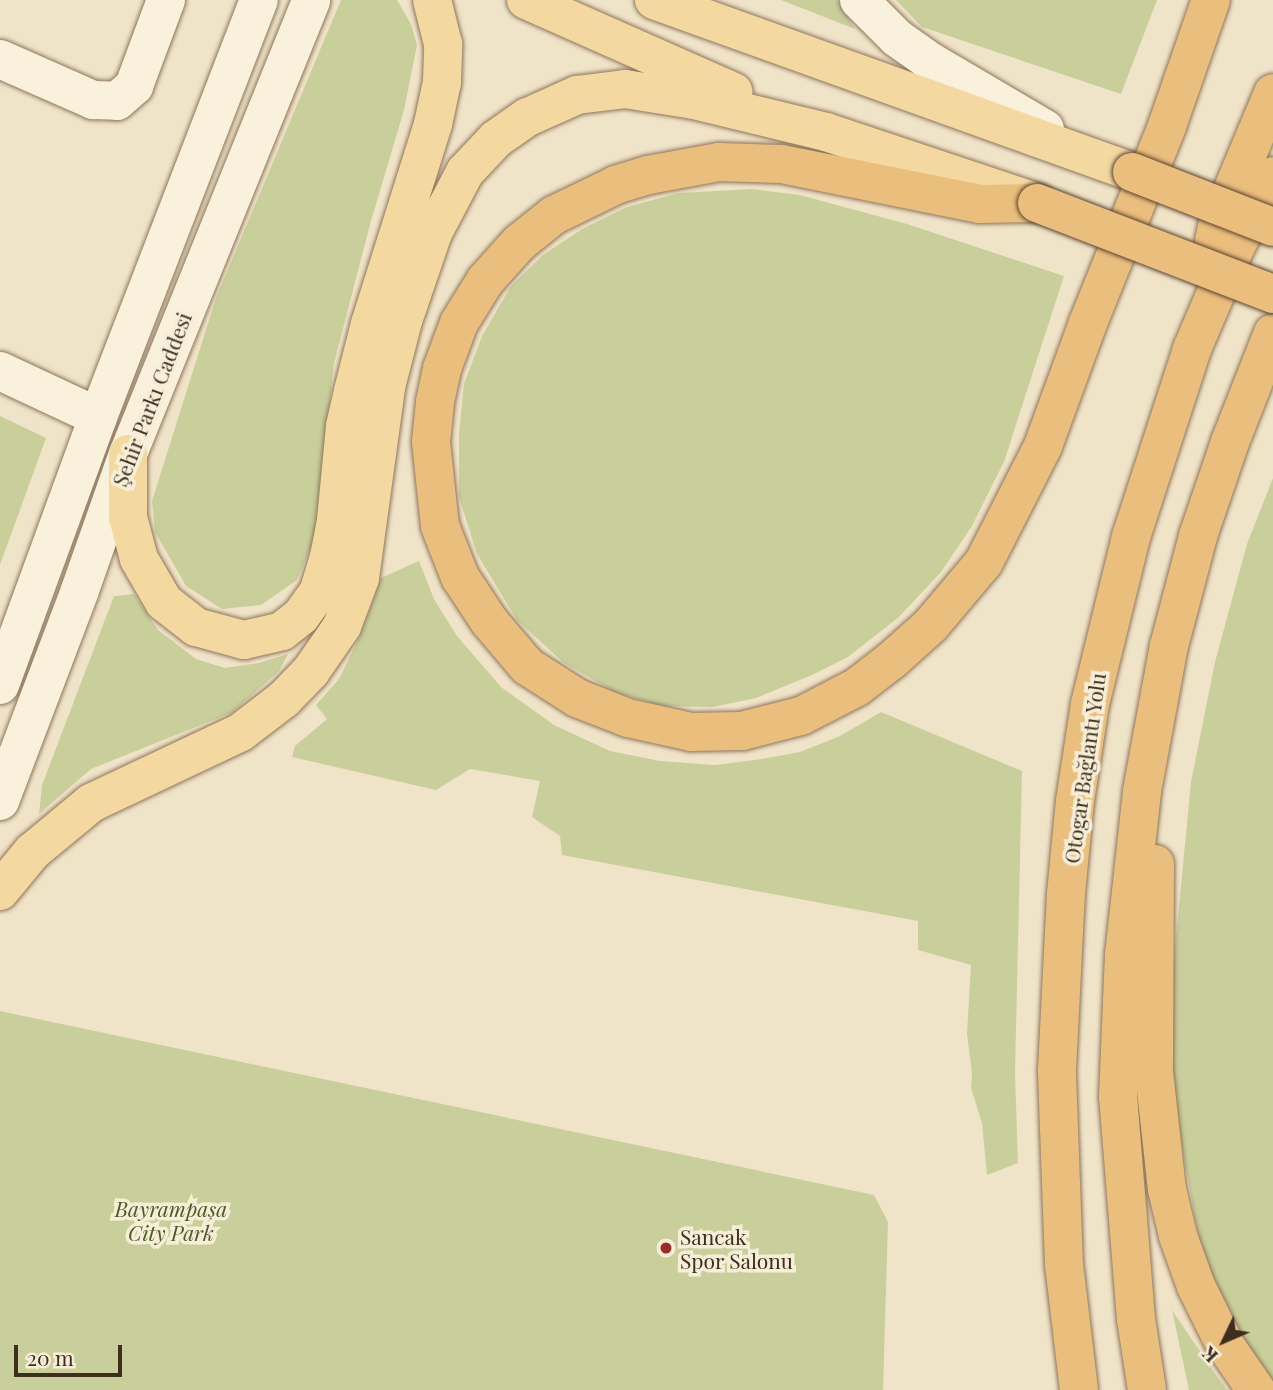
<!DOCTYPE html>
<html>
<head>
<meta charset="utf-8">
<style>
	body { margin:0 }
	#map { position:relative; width:1273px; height:1390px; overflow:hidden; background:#f0e4c8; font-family:"Playfair Display",serif }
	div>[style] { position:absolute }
	.green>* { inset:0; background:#c9cf9b }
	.roads { filter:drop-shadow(0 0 2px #8d765c) drop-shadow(0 0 2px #8d765c) }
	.minor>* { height:38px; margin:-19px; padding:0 19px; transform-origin:19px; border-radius:19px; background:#faf1dc }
	.secondary>* { height:38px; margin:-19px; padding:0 19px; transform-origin:19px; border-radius:19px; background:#faf1dc }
	.primary>* { height:38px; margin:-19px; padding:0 19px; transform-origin:19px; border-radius:19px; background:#f3d9a0 }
	.trunk>* { height:38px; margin:-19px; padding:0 19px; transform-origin:19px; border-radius:19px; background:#eabe7c }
	.bridges { filter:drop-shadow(0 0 2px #5b4430) drop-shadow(0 0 2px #5b4430) }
	.trunk-bridge>* { height:38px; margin:-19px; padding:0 19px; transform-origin:19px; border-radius:19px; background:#eabe7c }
	.dots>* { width:19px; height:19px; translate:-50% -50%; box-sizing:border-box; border:4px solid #f7eed8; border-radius:50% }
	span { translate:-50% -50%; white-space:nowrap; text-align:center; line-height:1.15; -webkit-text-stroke:7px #f7eed8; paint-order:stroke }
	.street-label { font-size:21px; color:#3d2e20 }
	.park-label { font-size:21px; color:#4d5a26; font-style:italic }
	.poi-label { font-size:21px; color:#3d2e20 }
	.left { translate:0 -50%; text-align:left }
	.north { position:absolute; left:1189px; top:1306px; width:70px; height:70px; -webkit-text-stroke:5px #f7eed8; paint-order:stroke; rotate:226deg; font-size:19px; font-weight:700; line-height:28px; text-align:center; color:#3d2e20 }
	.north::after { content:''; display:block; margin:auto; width:24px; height:32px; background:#3d2e20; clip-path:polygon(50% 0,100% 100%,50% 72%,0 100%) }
	.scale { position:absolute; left:14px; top:1345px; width:108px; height:32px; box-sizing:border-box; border:4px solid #3d2e20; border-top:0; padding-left:9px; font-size:21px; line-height:24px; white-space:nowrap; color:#3d2e20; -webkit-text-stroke:5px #f7eed8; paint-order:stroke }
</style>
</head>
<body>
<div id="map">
	<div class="green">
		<i style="clip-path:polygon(341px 0,397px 0,411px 24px,417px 45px,404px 110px,371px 221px,334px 363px,315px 537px,297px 580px,261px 605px,222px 609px,186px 586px,155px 532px,152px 501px,216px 298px)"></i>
		<i style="clip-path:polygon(781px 0,837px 0,855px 29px)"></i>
		<i style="clip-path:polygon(896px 0,1157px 0,1121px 94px,922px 27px)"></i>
		<i style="clip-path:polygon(752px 189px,800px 195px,907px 224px,1064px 276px,1004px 462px,972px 526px,941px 572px,899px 617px,848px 657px,812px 675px,756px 698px,713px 707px,662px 706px,617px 693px,564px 663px,517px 620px,477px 554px,459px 497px,459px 433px,464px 384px,482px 336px,511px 286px,543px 255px,582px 229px,627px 207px,679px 193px)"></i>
		<i style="clip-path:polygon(0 416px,46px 438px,0 565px)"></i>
		<i style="clip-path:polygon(1273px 478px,1273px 1383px,1229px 1317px,1203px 1260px,1176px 1115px,1169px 1010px,1191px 782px,1215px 662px,1247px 544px)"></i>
		<i style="clip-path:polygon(419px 561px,434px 599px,457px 636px,501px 687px,554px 725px,610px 751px,660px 761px,715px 765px,762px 759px,800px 752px,840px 736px,881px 712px,1022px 771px,1015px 1073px,1018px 1163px,987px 1175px,982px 1123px,971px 1088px,972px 1073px,967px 1034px,971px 965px,918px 950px,918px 921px,562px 855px,560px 836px,532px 817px,540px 781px,470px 769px,436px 790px,292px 757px,295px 746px,327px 719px,316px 705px,339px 679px,359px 638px,381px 578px)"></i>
		<i style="clip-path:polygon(134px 594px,158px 630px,196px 659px,225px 668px,259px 663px,288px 654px,279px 671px,233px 712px,91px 769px,39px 814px,42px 785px,114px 596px)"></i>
		<i style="clip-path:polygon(0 1011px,874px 1195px,888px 1222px,883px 1390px,0 1390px)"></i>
		<i style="clip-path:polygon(1172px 1310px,1216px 1375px,1227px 1390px,1189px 1390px)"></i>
	</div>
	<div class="roads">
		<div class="minor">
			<i style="left:0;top:59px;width:102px;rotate:23.8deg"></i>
			<i style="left:93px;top:100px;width:24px;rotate:2deg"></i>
			<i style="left:117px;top:101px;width:23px;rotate:-41deg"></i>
			<i style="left:134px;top:86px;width:92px;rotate:-69.6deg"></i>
			<i style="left:0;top:371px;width:108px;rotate:25.1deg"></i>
		</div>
		<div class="secondary">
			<i style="left:859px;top:0;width:54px;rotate:45deg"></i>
			<i style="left:897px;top:38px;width:42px;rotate:35.2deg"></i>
			<i style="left:931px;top:62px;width:132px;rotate:30.4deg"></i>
			<i style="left:0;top:685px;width:285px;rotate:-69.9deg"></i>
			<i style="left:98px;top:417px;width:447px;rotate:-68.9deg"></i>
			<i style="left:0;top:801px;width:226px;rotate:-69.2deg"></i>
			<i style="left:80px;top:590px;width:144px;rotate:-70.6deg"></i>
			<i style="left:128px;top:454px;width:489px;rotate:-68deg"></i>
		</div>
		<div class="primary">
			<i style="left:526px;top:0;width:227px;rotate:23.9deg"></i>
			<i style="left:654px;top:0;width:508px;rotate:19.79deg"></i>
			<i style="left:128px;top:454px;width:63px;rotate:90deg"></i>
			<i style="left:128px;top:517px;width:43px;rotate:75.3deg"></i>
			<i style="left:139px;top:559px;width:50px;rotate:59.8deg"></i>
			<i style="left:164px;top:602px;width:41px;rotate:38deg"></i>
			<i style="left:196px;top:627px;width:50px;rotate:15.2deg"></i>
			<i style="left:244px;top:640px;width:39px;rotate:-13deg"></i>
			<i style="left:282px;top:631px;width:24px;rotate:-38deg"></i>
			<i style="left:301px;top:616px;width:29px;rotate:-54deg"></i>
			<i style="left:318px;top:593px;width:38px;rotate:-73deg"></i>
			<i style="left:329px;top:557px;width:38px;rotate:-79deg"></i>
			<i style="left:336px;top:520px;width:94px;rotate:-84.5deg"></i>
			<i style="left:345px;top:426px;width:36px;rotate:-77deg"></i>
			<i style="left:353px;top:391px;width:69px;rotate:-75.8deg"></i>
			<i style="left:370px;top:324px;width:210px;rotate:-72.5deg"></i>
			<i style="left:433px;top:124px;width:43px;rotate:-77.9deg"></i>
			<i style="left:442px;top:82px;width:38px;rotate:-88deg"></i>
			<i style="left:443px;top:44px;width:45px;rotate:-104deg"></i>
			<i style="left:0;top:891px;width:50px;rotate:-50.6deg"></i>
			<i style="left:32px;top:852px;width:77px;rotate:-39.7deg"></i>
			<i style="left:91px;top:803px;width:166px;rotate:-25.3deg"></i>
			<i style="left:241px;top:732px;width:54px;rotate:-37.5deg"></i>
			<i style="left:284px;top:699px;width:39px;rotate:-46deg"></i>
			<i style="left:311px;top:671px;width:55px;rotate:-55.4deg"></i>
			<i style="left:342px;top:626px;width:51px;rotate:-69.4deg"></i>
			<i style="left:360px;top:578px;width:193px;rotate:-82.2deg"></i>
			<i style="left:386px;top:387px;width:68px;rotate:-75.6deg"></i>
			<i style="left:403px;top:321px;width:93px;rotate:-71.2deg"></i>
			<i style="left:433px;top:233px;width:69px;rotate:-62.3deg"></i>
			<i style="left:465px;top:172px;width:45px;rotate:-46.8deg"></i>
			<i style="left:496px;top:139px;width:39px;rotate:-35deg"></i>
			<i style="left:528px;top:117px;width:54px;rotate:-24.2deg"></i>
			<i style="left:577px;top:95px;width:48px;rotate:-7.1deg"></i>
			<i style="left:625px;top:89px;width:70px;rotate:9.1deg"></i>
			<i style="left:694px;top:100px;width:136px;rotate:13.6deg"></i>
			<i style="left:826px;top:132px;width:217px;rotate:18.5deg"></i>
		</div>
		<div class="trunk">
			<i style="left:1037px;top:203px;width:57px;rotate:179deg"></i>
			<i style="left:980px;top:204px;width:203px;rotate:-168.6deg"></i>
			<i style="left:781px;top:164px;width:62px;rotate:-178.2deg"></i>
			<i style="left:719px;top:162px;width:72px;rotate:169.6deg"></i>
			<i style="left:648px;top:175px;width:34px;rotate:163deg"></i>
			<i style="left:616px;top:185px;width:69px;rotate:154.2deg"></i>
			<i style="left:554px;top:215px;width:45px;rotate:141.3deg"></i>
			<i style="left:519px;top:243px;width:51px;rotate:131.8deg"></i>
			<i style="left:485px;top:281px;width:49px;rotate:121.8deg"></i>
			<i style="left:459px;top:323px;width:49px;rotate:110.3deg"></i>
			<i style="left:442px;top:369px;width:34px;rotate:102deg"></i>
			<i style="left:435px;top:402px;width:40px;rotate:95.7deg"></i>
			<i style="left:431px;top:442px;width:84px;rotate:83.9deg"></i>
			<i style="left:440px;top:526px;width:55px;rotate:68.6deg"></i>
			<i style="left:460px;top:577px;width:53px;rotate:56.6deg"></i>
			<i style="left:489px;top:621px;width:59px;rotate:49.8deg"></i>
			<i style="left:527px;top:666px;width:59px;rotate:32.6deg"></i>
			<i style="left:577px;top:698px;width:55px;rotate:21.4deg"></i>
			<i style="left:628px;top:718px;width:65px;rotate:12.5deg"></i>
			<i style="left:691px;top:732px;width:51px;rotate:-1.1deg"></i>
			<i style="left:742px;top:731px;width:61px;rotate:-14.3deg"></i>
			<i style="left:801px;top:716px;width:63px;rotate:-27.4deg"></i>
			<i style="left:857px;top:687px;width:44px;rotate:-37.6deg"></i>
			<i style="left:892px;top:660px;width:52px;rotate:-41.9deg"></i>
			<i style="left:931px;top:625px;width:82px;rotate:-49.9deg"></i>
			<i style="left:984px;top:562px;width:130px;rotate:-63deg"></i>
			<i style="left:1043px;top:446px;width:131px;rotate:-69.9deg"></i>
			<i style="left:1088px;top:323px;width:212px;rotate:-68.1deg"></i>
			<i style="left:1167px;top:126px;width:133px;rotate:-70.8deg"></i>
			<i style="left:1214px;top:241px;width:14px;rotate:-78deg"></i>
			<i style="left:1217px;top:227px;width:145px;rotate:-67.3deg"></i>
			<i style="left:1155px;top:864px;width:208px;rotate:90.3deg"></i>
			<i style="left:1154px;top:1072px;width:118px;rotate:83.7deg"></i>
			<i style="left:1167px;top:1189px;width:48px;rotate:76.8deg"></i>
			<i style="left:1178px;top:1236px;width:53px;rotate:70.2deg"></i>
			<i style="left:1196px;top:1286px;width:66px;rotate:63.8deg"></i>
			<i style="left:1225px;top:1345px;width:55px;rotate:55.4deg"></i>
			<i style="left:1079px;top:1390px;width:126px;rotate:-96.8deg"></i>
			<i style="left:1064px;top:1265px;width:195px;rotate:-92.1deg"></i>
			<i style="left:1057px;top:1070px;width:176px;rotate:-87.1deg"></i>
			<i style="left:1066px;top:894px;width:93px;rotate:-84.5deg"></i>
			<i style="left:1075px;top:801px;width:98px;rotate:-81.2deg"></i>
			<i style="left:1090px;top:704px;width:172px;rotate:-76.2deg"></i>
			<i style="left:1131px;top:537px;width:198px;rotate:-72deg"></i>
			<i style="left:1192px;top:349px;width:112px;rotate:-66.9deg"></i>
			<i style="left:1236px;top:246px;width:79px;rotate:-62.1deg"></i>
			<i style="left:1147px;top:1390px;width:72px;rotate:-98.8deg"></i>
			<i style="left:1136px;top:1319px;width:223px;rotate:-94.6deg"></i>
			<i style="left:1118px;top:1097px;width:142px;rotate:-87.6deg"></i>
			<i style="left:1124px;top:955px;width:165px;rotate:-83.7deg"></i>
			<i style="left:1142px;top:791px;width:147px;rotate:-79.5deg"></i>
			<i style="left:1169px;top:646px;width:114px;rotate:-75.2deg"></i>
			<i style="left:1198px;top:536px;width:99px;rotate:-71.2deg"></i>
			<i style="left:1230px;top:442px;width:117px;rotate:-68.5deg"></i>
		</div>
	</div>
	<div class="bridges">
		<div class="trunk-bridge">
			<i style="left:1132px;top:172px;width:151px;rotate:21.3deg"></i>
			<i style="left:1037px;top:203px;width:253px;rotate:21.1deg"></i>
		</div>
	</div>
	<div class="dots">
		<i style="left:666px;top:1248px;background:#9e2a2b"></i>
	</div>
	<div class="street-label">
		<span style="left:151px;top:399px;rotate:-69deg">Şehir Parkı Caddesi</span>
		<span style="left:1084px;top:768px;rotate:-82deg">Otogar Bağlantı Yolu</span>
	</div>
	<div class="park-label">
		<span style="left:171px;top:1220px">Bayrampaşa<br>City Park</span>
	</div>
	<div class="poi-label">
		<span class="left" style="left:680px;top:1248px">Sancak<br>Spor Salonu</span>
	</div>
	<div class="north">K</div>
	<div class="scale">20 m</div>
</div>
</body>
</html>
